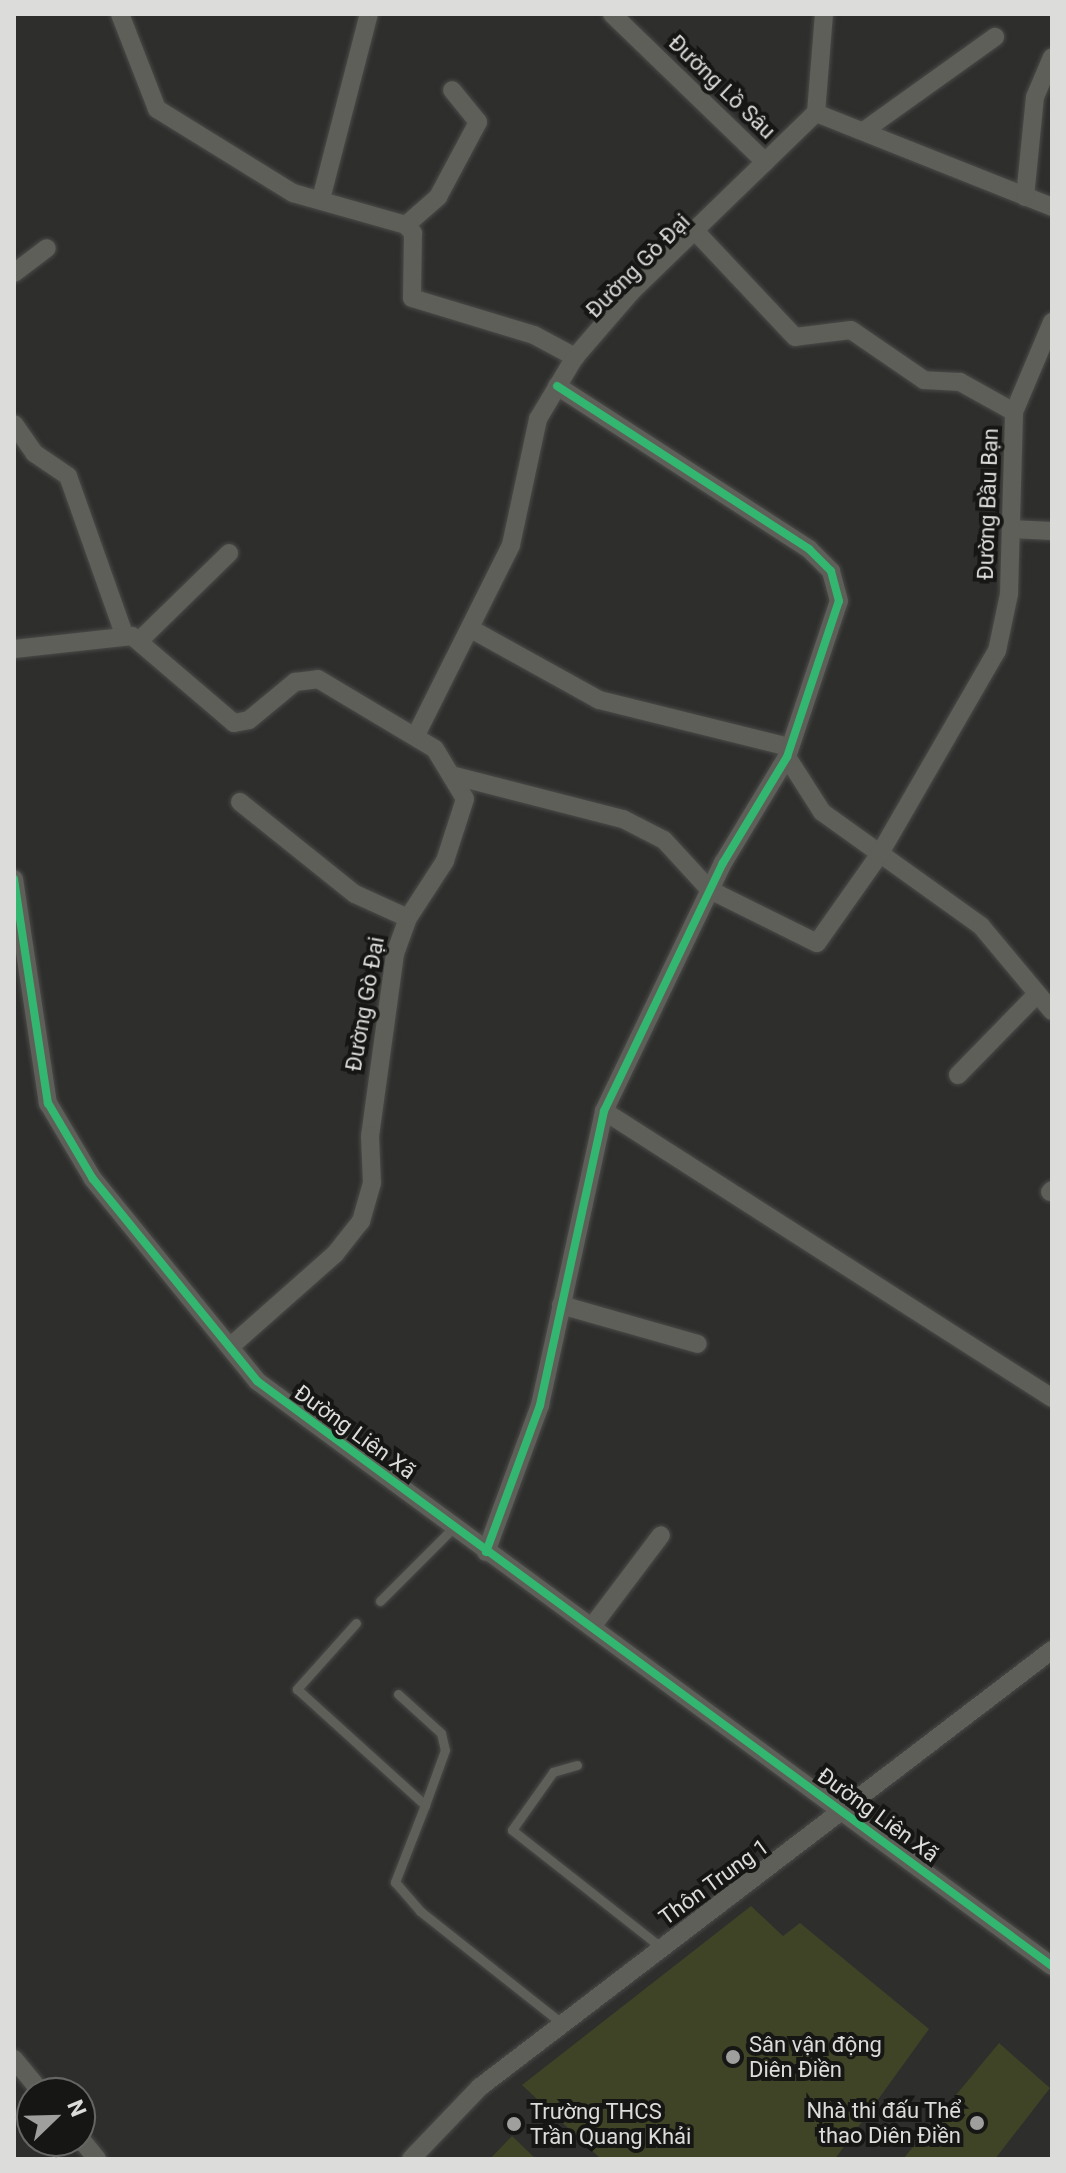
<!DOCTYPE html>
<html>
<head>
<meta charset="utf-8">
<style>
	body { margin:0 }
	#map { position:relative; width:1066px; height:2173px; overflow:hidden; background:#2e2e2d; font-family:Roboto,sans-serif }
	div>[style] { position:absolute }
	.green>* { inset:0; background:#3e4425 }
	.roads { filter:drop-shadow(0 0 2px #4a4a49) drop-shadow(0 0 2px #4a4a49) }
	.lane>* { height:9px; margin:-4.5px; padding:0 4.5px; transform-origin:4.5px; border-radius:4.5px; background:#5d5f58 }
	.street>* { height:18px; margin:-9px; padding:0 9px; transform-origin:9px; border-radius:9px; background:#5d5f58 }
	.cycleway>* { height:8px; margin:-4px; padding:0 4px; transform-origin:4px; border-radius:4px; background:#33b770 }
	.dots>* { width:22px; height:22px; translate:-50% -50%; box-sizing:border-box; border:4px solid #161715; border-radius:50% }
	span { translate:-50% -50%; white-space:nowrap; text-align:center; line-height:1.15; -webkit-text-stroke:8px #161715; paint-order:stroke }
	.street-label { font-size:22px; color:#dcdcda }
	.poi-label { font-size:22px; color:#dcdcda }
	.left { translate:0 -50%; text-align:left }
	.right { translate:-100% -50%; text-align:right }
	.frame { position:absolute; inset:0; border:16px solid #dcdcda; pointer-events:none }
	.north { position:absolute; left:16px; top:2077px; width:80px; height:80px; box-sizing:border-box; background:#161715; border:2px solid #656664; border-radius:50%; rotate:67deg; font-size:22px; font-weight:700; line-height:32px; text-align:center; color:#dcdcda }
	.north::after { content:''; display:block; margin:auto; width:28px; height:36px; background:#9f9f9d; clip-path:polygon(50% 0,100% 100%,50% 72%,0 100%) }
</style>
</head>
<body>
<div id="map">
	<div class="green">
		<i style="clip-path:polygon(751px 1906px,783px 1936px,800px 1923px,929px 2029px,835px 2159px,601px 2159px,522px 2085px)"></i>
		<i style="clip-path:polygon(999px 2043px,1050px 2088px,995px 2159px,903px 2159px)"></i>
		<i style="clip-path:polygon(512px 2136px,536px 2159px,490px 2159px)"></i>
	</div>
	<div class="roads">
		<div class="lane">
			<i style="left:380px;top:1601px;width:107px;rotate:-45deg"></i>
			<i style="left:356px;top:1623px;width:89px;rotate:131.8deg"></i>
			<i style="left:297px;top:1689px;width:173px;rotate:42.2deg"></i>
			<i style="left:425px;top:1805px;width:83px;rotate:111.3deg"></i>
			<i style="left:395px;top:1882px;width:38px;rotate:49deg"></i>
			<i style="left:420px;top:1911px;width:184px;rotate:38.4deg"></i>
			<i style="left:398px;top:1694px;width:58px;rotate:42.2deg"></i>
			<i style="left:441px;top:1733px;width:17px;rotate:77deg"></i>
			<i style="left:445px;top:1750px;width:59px;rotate:110deg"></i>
			<i style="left:577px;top:1765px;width:25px;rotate:164deg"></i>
			<i style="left:553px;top:1772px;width:71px;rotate:125.3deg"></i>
			<i style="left:512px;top:1830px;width:192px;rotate:38.2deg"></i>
		</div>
		<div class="street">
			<i style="left:120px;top:14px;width:102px;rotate:68.7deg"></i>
			<i style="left:157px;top:109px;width:160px;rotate:31.7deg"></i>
			<i style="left:293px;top:193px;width:117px;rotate:15.8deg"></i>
			<i style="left:406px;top:225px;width:11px;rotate:49deg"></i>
			<i style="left:413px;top:233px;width:65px;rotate:90.9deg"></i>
			<i style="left:412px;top:298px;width:127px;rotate:16.9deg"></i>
			<i style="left:534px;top:335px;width:47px;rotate:28.2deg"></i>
			<i style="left:612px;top:14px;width:213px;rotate:44deg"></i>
			<i style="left:816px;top:113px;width:254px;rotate:21.7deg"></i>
			<i style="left:865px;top:130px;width:160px;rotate:-35.6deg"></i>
			<i style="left:1025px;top:197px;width:100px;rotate:-84.3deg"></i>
			<i style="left:1035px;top:97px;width:43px;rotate:-67deg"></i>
			<i style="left:321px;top:199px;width:191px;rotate:-75.5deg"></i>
			<i style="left:406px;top:225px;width:43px;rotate:-41.2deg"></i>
			<i style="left:438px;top:197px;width:85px;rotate:-61.9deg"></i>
			<i style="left:478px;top:122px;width:41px;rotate:-129.1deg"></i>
			<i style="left:14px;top:273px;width:41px;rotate:-37.1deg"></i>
			<i style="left:1014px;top:412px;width:98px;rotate:-67.1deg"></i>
			<i style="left:14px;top:424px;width:35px;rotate:55deg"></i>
			<i style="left:34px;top:453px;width:41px;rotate:34.1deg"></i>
			<i style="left:68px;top:476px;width:168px;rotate:70.5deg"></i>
			<i style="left:1011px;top:529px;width:41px;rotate:2.8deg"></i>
			<i style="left:471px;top:629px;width:146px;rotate:29deg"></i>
			<i style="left:599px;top:700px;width:196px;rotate:13.9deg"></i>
			<i style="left:141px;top:639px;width:123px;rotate:-44.3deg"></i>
			<i style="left:14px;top:649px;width:119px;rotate:-6.3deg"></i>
			<i style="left:132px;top:636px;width:134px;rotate:40.5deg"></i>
			<i style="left:234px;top:723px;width:15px;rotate:-11deg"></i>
			<i style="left:249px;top:720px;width:60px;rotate:-39.6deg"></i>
			<i style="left:295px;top:682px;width:23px;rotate:-7deg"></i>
			<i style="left:318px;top:679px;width:136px;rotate:30.9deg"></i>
			<i style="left:435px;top:749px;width:58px;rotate:59deg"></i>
			<i style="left:465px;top:799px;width:65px;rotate:107.9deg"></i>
			<i style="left:445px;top:861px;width:68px;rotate:123deg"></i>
			<i style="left:408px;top:918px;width:38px;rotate:110deg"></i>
			<i style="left:395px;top:954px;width:184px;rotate:97.8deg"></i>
			<i style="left:370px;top:1136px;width:47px;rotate:87.6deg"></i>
			<i style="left:372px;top:1183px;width:40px;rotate:106deg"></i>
			<i style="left:361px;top:1221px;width:42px;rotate:128.2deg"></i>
			<i style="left:335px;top:1254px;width:140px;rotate:138.5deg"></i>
			<i style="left:416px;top:735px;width:212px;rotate:-63.4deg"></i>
			<i style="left:511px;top:545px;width:129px;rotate:-77.9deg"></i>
			<i style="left:538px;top:419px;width:72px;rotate:-59.2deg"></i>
			<i style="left:575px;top:357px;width:87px;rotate:-49.2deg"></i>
			<i style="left:632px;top:291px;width:256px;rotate:-44.1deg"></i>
			<i style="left:816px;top:113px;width:99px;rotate:-85.4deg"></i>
			<i style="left:787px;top:757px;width:65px;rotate:57.5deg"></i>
			<i style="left:822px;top:812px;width:196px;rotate:35.6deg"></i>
			<i style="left:981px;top:926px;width:111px;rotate:50.1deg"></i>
			<i style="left:455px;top:776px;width:173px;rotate:14.4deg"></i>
			<i style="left:623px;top:819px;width:46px;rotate:27.1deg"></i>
			<i style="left:664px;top:840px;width:68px;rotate:47.4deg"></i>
			<i style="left:710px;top:890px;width:119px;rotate:26.4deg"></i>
			<i style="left:817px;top:943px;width:108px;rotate:-54.8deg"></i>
			<i style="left:879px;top:855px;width:236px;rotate:-60deg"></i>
			<i style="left:997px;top:651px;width:58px;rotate:-78.1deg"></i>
			<i style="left:1009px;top:594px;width:182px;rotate:-88.4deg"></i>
			<i style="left:1014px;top:412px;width:62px;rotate:-150.9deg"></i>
			<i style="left:960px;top:382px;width:36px;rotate:-177deg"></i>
			<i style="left:924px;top:380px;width:88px;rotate:-145.6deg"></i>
			<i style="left:851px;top:330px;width:56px;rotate:172.9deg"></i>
			<i style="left:795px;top:337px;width:143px;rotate:-133.3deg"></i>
			<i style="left:240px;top:802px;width:147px;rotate:38.7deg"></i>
			<i style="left:355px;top:894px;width:58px;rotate:24.4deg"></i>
			<i style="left:14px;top:879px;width:227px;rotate:81.4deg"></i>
			<i style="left:48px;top:1103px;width:88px;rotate:59.4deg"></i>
			<i style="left:93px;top:1179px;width:260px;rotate:50.9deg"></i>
			<i style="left:257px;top:1381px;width:987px;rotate:36.35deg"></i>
			<i style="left:958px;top:1075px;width:113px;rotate:-45.7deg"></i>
			<i style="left:604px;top:1111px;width:532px;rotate:32.64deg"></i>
			<i style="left:1050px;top:1192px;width:3px;rotate:-45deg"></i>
			<i style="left:561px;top:1305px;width:142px;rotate:15.9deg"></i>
			<i style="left:486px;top:1552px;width:157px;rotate:-69.8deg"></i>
			<i style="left:540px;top:1405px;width:301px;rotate:-77.7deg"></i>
			<i style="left:604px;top:1111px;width:275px;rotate:-64.4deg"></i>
			<i style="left:723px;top:863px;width:124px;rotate:-58.9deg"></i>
			<i style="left:787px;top:757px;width:164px;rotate:-71.6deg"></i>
			<i style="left:839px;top:601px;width:31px;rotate:-105deg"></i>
			<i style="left:831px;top:571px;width:31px;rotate:-135deg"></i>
			<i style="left:809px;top:549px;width:300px;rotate:-147.1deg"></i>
			<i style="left:594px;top:1624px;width:111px;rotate:-53deg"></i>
			<i style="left:14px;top:2059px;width:44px;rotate:50.5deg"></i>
			<i style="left:80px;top:2138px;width:27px;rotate:51deg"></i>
			<i style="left:411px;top:2159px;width:100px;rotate:-46.2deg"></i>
			<i style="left:480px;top:2087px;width:720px;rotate:-37.38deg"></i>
		</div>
	</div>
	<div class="cycleway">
		<i style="left:14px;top:879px;width:227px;rotate:81.4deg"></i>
		<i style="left:48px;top:1103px;width:88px;rotate:59.4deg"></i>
		<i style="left:93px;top:1179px;width:260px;rotate:50.9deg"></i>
		<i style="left:257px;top:1381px;width:987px;rotate:36.35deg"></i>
		<i style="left:486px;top:1552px;width:157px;rotate:-69.8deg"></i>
		<i style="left:540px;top:1405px;width:301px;rotate:-77.7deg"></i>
		<i style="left:604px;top:1111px;width:275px;rotate:-64.4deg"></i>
		<i style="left:723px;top:863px;width:124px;rotate:-58.9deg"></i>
		<i style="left:787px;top:757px;width:164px;rotate:-71.6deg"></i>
		<i style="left:839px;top:601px;width:31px;rotate:-105deg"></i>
		<i style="left:831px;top:571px;width:31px;rotate:-135deg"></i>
		<i style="left:809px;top:549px;width:300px;rotate:-147.1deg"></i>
	</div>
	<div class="dots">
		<i style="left:733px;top:2057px;background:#9f9f9d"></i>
		<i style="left:977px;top:2123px;background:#9f9f9d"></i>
		<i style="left:514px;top:2124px;background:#9f9f9d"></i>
	</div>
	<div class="street-label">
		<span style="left:722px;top:87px;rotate:44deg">Đường Lồ Sâu</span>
		<span style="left:638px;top:266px;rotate:-45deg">Đường Gò Đại</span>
		<span style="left:988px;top:504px;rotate:-88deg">Đường Bầu Bạn</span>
		<span style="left:365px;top:1004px;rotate:-80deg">Đường Gò Đại</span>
		<span style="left:355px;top:1432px;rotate:36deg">Đường Liên Xã</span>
		<span style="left:878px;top:1815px;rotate:36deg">Đường Liên Xã</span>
		<span style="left:714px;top:1882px;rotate:-36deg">Thôn Trung 1</span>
	</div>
	<div class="poi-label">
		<span class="left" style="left:749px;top:2057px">Sân vận động<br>Diên Điền</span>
		<span class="right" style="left:961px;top:2123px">Nhà thi đấu Thể<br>thao Diên Điền</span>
		<span class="left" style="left:530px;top:2124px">Trường THCS<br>Trần Quang Khải</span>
	</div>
	<div class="frame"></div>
	<div class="north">N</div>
</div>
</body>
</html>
